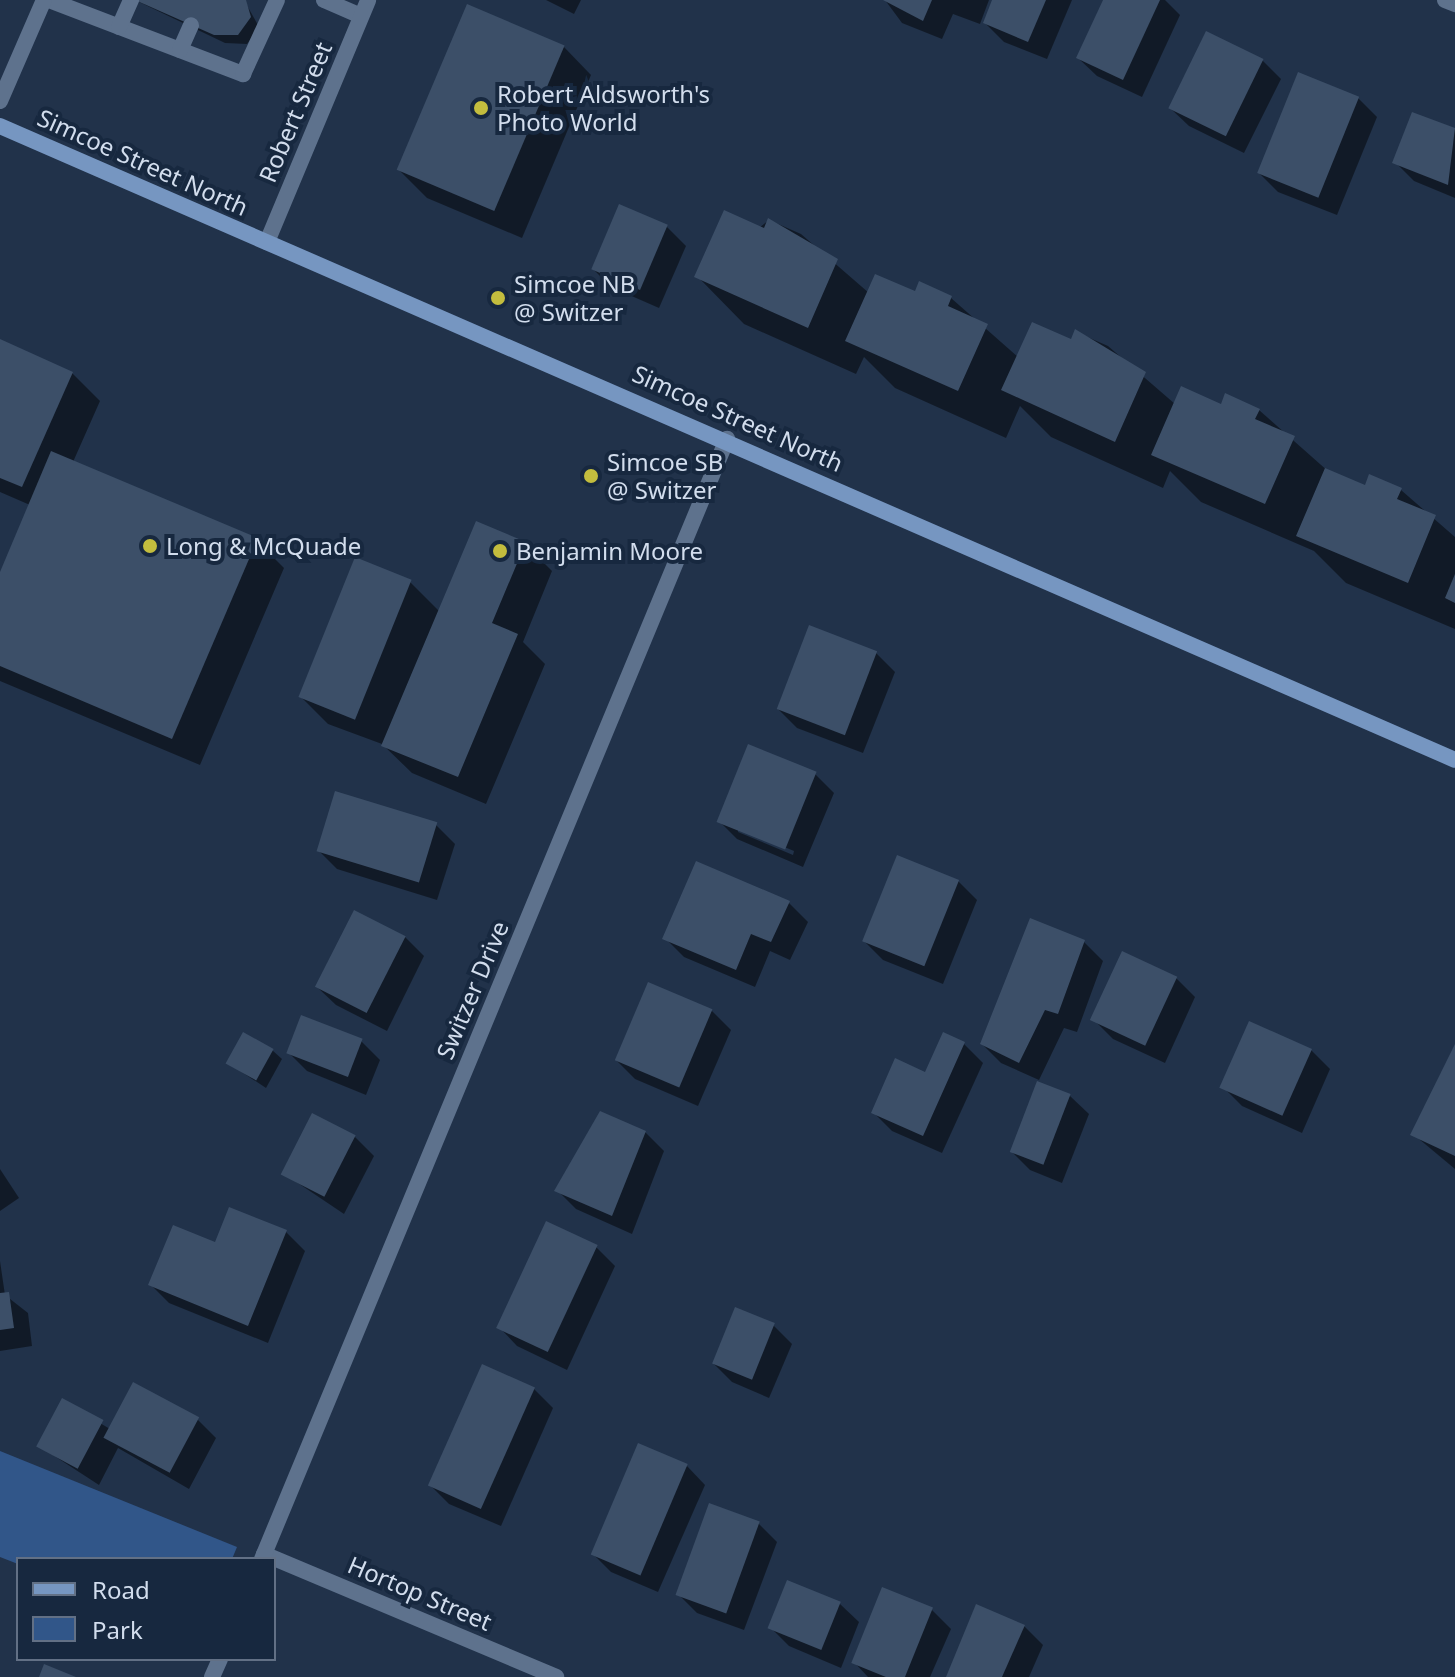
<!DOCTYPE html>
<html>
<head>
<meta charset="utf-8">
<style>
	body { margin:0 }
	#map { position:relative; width:1455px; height:1677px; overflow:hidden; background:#21324a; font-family:"Noto Sans",sans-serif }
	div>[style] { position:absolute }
	.green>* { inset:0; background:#315689 }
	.shadow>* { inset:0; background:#0007 }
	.building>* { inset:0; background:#3c4f68; transform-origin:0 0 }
	.lane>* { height:16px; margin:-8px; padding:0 8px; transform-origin:8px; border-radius:8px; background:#5e728d }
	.street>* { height:16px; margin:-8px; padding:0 8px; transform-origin:8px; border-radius:8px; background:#5e728d }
	.secondary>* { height:16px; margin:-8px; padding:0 8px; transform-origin:8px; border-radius:8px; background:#7696c1 }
	.dots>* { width:22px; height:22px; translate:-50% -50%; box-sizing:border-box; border:4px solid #17283f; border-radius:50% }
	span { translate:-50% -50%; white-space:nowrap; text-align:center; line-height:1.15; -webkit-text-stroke:8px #17283f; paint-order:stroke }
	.poi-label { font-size:24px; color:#d2dded }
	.left { translate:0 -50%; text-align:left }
	.street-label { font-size:24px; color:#d2dded }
	.legend { position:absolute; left:16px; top:1557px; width:260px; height:104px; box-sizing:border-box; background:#17283f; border:2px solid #627085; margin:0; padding:10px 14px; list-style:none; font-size:24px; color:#d2dded }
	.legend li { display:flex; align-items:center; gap:16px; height:40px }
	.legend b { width:40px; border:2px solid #627085 }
</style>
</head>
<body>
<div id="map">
	<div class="green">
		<i style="clip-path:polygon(0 1451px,237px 1547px,232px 1559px,18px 1564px,0 1557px)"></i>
	</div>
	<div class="shadow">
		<i style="clip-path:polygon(135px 0,244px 0,259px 27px,247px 44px,225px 43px)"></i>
		<i style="clip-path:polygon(546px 0,581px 0,574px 14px)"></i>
		<i style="clip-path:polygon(885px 0,989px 0,980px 24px,953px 14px,942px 39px,902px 23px)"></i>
		<i style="clip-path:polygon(994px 0,1072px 0,1047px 59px,1004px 42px,985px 23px)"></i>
		<i style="clip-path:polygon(1105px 0,1165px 0,1180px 15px,1142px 97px,1097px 76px,1078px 58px)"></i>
		<i style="clip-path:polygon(564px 47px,591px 75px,522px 238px,427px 198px,399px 170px)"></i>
		<i style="clip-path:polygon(1262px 60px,1281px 79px,1244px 153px,1189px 126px,1170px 108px)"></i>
		<i style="clip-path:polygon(1358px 98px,1377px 117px,1337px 215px,1278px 192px,1259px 173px)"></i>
		<i style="clip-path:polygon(1413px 114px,1455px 130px,1455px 198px,1414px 181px,1395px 162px)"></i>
		<i style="clip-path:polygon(769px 220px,801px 234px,869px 293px,951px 298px,1018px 357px,1072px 342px,1076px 332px,1108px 346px,1175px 404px,1259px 410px,1329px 472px,1366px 488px,1401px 490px,1455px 537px,1455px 629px,1346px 583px,1314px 551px,1201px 502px,1170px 471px,1163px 488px,1051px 437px,1020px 406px,1006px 438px,895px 388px,864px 357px,856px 374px,744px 324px,697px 276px)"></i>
		<i style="clip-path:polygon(667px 227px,686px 246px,659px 308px,611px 287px,592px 268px)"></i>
		<i style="clip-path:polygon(0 342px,72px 373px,100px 401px,73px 462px,256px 540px,284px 568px,200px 765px,0 681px,0 577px,30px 505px,0 492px)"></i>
		<i style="clip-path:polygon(524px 543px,552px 571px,523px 642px,545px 664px,486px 804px,412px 773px,382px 744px,328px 724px,300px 696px,410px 582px,440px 612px)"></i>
		<i style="clip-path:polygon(876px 653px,895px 672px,863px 753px,797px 728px,778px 709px)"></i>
		<i style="clip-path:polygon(evenodd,815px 774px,834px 793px,803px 867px,737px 839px,718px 820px,815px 774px,738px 828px,794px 851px,793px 855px,738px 832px,738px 828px)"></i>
		<i style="clip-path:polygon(436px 825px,455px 844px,437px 900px,337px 869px,318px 850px)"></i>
		<i style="clip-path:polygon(958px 881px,977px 900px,943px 984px,883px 960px,864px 941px)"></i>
		<i style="clip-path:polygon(789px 903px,808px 922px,790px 960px,770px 951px,755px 987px,684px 957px,665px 938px)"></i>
		<i style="clip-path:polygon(1031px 920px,1084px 942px,1103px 961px,1077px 1032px,1064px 1028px,1039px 1080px,1001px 1063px,982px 1044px)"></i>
		<i style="clip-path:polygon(405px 937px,424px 956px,387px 1031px,336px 1005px,317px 987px)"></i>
		<i style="clip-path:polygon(1176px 978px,1195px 997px,1165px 1063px,1113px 1039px,1094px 1020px)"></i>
		<i style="clip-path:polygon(712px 1011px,731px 1030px,698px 1106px,635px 1079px,616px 1060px)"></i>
		<i style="clip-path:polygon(361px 1041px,380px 1060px,366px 1095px,307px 1071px,288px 1052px)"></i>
		<i style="clip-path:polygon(964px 1044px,983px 1063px,942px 1153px,892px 1131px,873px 1112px)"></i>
		<i style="clip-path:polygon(1455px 1049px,1455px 1169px,1413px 1134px)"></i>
		<i style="clip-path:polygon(272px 1050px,282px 1059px,266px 1088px,228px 1063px)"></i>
		<i style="clip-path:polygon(1311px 1050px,1330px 1069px,1302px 1133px,1242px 1106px,1223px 1087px)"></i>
		<i style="clip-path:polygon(1070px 1096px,1089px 1114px,1062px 1183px,1030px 1170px,1011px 1151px)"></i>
		<i style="clip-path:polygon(645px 1132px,664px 1151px,632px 1234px,576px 1209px,557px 1190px)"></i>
		<i style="clip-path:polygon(355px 1137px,374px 1156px,344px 1214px,283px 1173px)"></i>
		<i style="clip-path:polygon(0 1169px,19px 1198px,0 1211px)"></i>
		<i style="clip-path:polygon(286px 1232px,305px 1251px,268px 1343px,169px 1303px,150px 1284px,216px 1245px)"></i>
		<i style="clip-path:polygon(596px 1247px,615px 1266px,567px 1370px,517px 1346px,499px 1327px)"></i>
		<i style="clip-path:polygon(0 1261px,5px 1295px,28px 1313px,32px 1346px,0 1351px)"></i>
		<i style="clip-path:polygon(773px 1325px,792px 1344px,769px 1398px,732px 1382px,713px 1363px)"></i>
		<i style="clip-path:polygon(534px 1389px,553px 1408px,501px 1526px,449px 1504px,430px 1485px)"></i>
		<i style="clip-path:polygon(63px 1401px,110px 1429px,197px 1419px,216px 1438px,189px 1489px,118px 1448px,99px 1485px,39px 1446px)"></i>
		<i style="clip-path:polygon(687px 1466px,705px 1485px,658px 1592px,611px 1572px,592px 1553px)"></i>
		<i style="clip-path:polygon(758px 1523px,777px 1542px,744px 1630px,697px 1613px,678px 1594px)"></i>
		<i style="clip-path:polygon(840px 1604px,859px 1622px,841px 1668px,789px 1646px,770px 1627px)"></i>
		<i style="clip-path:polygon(932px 1610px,951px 1629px,930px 1677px,868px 1677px,853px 1661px)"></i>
		<i style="clip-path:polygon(1024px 1626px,1043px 1645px,1029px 1677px,948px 1677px)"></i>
	</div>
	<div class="building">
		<i style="clip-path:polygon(135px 0,246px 0,251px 17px,238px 35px,214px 35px)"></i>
		<i style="clip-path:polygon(883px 0,932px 0,923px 21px)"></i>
		<i style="clip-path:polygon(992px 0,1046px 0,1028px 42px,983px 23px)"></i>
		<i style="clip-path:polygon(1103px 0,1160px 0,1123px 80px,1076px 58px)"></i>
		<i style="left:467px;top:4px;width:106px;height:180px;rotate:23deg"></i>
		<i style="left:1206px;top:31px;width:64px;height:86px;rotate:26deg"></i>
		<i style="left:1298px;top:72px;width:66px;height:109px;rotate:22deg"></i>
		<i style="clip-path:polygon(1412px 112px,1455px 128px,1448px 185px,1392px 163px)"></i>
		<i style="left:619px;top:204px;width:53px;height:71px;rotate:23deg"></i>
		<i style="clip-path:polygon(724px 210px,764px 228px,768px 218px,838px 259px,808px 328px,694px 277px)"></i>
		<i style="clip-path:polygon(875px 274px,915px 291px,919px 281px,952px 296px,948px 306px,988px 324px,958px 391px,845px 341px)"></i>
		<i style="clip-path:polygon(1032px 322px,1071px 339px,1075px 329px,1146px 372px,1115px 442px,1001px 390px)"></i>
		<i style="clip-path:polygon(0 339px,73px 372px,22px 487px,0 478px)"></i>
		<i style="clip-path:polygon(1181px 386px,1221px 404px,1225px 393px,1260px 409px,1255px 419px,1295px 436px,1265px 504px,1151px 455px)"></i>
		<i style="clip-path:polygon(51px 451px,258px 538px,172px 739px,0 666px,0 572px)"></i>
		<i style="clip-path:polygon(1325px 468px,1365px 485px,1369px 474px,1402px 488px,1397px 499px,1436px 515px,1408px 583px,1296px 536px)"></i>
		<i style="clip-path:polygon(476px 521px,526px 542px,492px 623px,518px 634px,458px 777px,381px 746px)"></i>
		<i style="left:355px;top:557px;width:61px;height:151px;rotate:22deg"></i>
		<i style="clip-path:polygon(1455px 574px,1455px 603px,1445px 598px)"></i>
		<i style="left:809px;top:625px;width:73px;height:90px;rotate:21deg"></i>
		<i style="left:748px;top:744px;width:74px;height:84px;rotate:22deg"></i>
		<i style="left:335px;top:791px;width:107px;height:63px;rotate:17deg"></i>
		<i style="left:897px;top:855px;width:67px;height:93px;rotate:22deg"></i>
		<i style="clip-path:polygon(696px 861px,790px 901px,771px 942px,751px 934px,736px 970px,662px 939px)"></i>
		<i style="left:354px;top:910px;width:58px;height:86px;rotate:27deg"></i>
		<i style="clip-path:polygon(1030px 918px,1085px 940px,1058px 1014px,1045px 1010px,1019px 1063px,980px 1044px)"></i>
		<i style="left:1122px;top:951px;width:61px;height:76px;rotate:25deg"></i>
		<i style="left:648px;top:982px;width:70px;height:85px;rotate:23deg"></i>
		<i style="left:301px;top:1015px;width:66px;height:41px;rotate:21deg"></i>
		<i style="left:1249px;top:1021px;width:69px;height:73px;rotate:24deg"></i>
		<i style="left:243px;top:1032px;width:35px;height:36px;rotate:29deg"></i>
		<i style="clip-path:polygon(943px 1032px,965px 1042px,923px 1136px,871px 1113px,895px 1058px,925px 1072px)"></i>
		<i style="clip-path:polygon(1455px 1044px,1455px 1156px,1410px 1135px)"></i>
		<i style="left:1037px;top:1081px;width:36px;height:76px;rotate:21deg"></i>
		<i style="clip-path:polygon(600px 1111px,646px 1131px,612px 1216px,554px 1191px)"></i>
		<i style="left:312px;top:1113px;width:49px;height:69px;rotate:27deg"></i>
		<i style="clip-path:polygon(229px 1207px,287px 1230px,248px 1326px,148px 1285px,173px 1225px,215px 1242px)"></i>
		<i style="left:546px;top:1221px;width:57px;height:118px;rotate:25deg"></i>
		<i style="clip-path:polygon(9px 1292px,14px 1328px,0 1330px,0 1293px)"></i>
		<i style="left:735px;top:1307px;width:43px;height:61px;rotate:22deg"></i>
		<i style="left:482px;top:1364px;width:58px;height:133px;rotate:24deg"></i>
		<i style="left:133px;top:1382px;width:75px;height:63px;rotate:28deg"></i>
		<i style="left:62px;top:1398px;width:47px;height:55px;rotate:28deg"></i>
		<i style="left:638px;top:1443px;width:54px;height:121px;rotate:23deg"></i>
		<i style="left:709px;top:1503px;width:54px;height:98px;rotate:20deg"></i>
		<i style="left:787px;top:1580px;width:58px;height:52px;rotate:22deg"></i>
		<i style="left:882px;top:1587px;width:55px;height:82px;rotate:22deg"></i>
		<i style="clip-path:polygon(976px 1604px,1025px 1625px,1002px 1677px,946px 1677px)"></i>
		<i style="clip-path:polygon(44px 1664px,76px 1677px,39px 1677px)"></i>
	</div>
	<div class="lane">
		<i style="left:49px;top:0;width:208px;rotate:20.9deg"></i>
		<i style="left:243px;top:74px;width:81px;rotate:-65.3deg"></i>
		<i style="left:324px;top:0;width:40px;rotate:23.4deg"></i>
		<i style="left:119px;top:27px;width:30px;rotate:-66deg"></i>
		<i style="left:180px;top:50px;width:27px;rotate:-66deg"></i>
		<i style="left:0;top:101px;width:110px;rotate:-66.5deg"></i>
	</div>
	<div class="street">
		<i style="left:1445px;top:0;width:11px;rotate:22deg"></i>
		<i style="left:267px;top:242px;width:262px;rotate:-67.3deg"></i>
		<i style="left:264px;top:1554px;width:317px;rotate:22.8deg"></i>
		<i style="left:262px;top:1559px;width:1213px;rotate:-67.45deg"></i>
		<i style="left:212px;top:1677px;width:20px;rotate:-66deg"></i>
	</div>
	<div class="secondary">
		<i style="left:0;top:126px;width:1587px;rotate:23.54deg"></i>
	</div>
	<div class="dots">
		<i style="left:481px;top:108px;background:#c3bd3e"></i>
		<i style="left:498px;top:298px;background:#c3bd3e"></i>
		<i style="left:591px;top:476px;background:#c3bd3e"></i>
		<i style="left:150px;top:546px;background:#c3bd3e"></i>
		<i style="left:500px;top:551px;background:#c3bd3e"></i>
	</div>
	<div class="poi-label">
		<span class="left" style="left:497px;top:108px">Robert Aldsworth's<br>Photo World</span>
		<span class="left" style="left:514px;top:298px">Simcoe NB<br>@ Switzer</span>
		<span class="left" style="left:607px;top:476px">Simcoe SB<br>@ Switzer</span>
		<span class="left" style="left:166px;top:546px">Long &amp; McQuade</span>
		<span class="left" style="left:516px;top:551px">Benjamin Moore</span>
	</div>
	<div class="street-label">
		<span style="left:295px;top:112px;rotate:-67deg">Robert Street</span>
		<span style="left:143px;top:162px;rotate:24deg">Simcoe Street North</span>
		<span style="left:738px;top:418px;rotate:24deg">Simcoe Street North</span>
		<span style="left:472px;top:990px;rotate:-67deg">Switzer Drive</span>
		<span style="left:420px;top:1593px;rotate:23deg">Hortop Street</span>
	</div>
	<ul class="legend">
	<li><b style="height:10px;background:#7696c1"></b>Road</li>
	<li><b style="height:22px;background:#315689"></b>Park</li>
	</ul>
</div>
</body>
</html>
